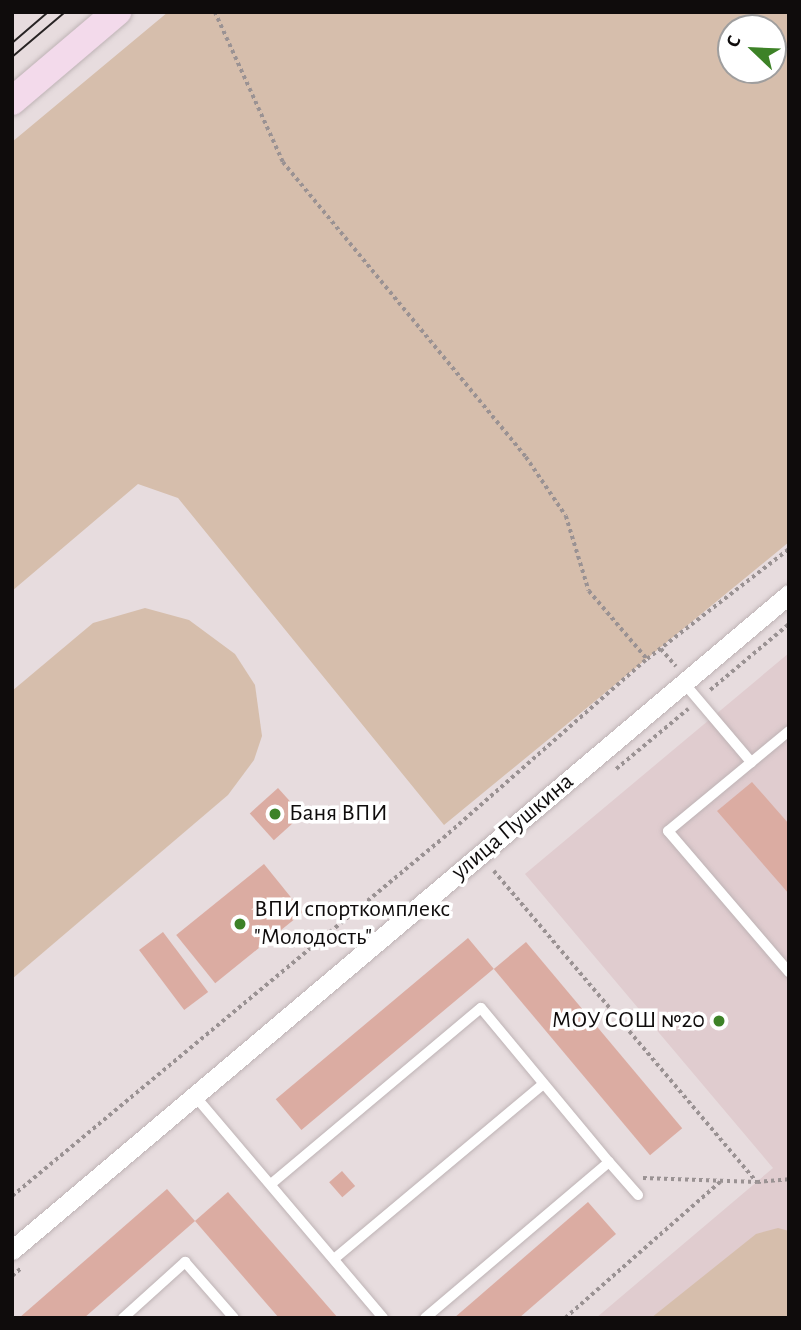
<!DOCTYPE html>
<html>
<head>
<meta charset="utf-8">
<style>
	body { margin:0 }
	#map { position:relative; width:801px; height:1330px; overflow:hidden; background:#e7dcde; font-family:"Alegreya Sans",sans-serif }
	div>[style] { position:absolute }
	.built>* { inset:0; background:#e0cccf }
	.green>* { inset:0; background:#d6beac }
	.building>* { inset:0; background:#dbaca2; transform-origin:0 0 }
	.path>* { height:3.5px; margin-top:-1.75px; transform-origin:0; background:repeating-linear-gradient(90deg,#9a9293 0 3.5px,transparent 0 7px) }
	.roads { filter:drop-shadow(0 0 2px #beb3b5) drop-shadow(0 0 2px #beb3b5) }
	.lane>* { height:10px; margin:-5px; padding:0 5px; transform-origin:5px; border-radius:5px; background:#fff }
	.street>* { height:19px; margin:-9.5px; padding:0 9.5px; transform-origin:9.5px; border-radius:9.5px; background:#fff }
	.secondary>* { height:28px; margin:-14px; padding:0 14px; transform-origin:14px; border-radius:14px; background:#f3daeb }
	.tram>* { height:2px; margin:-1px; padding:0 1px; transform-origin:1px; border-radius:1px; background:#282424 }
	.dots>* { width:19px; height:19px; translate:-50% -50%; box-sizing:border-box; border:4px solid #fff; border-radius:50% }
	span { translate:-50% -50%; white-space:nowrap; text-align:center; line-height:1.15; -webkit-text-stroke:7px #fff; paint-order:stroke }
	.poi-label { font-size:24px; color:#0f0c0c }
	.left { translate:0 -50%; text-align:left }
	.right { translate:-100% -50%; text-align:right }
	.street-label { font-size:24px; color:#0f0c0c }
	.frame { position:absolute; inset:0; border:14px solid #0f0c0c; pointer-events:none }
	.north { position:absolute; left:717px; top:14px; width:70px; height:70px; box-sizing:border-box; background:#fff; border:2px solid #9f9e9e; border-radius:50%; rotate:293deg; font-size:19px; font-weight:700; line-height:28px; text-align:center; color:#0f0c0c }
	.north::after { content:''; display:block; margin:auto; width:24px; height:32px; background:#3d8227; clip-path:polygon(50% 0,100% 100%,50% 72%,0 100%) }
</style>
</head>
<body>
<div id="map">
	<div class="built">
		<i style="clip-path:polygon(789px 653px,789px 1318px,596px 1318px,773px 1168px,525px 874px)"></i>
	</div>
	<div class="green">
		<i style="clip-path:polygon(evenodd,168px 12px,789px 12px,789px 542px,444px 825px,178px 498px,138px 484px,12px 591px,12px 142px,168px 12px,731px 28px,773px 28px,773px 70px,731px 70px,731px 28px)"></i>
		<i style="clip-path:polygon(145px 608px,189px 620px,235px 654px,255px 685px,262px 736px,254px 760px,228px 795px,12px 979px,12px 691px,93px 623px)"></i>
		<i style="clip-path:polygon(778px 1228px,789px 1231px,789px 1318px,651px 1318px,756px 1234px)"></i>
	</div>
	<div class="building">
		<i style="clip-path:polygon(752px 782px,789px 824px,789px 894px,717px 811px)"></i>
		<i style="left:278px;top:788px;width:36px;height:38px;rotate:48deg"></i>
		<i style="left:264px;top:864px;width:62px;height:113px;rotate:51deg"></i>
		<i style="left:163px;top:932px;width:75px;height:30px;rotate:53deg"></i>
		<i style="left:468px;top:938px;width:40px;height:251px;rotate:50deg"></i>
		<i style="left:526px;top:942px;width:243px;height:42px;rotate:50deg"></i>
		<i style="left:342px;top:1171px;width:20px;height:17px;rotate:49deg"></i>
		<i style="clip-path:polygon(167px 1189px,195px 1221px,84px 1318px,19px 1318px)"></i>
		<i style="clip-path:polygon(228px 1192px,338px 1318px,279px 1318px,195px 1221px)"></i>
		<i style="clip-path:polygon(588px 1202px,616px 1234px,519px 1318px,454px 1318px)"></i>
	</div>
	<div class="path">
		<i style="left:215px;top:12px;width:165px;rotate:65.6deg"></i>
		<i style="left:283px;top:162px;width:382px;rotate:50.5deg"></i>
		<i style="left:526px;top:457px;width:71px;rotate:55.9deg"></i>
		<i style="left:566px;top:516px;width:78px;rotate:73deg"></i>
		<i style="left:589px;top:591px;width:89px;rotate:49.5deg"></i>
		<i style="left:661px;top:649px;width:23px;rotate:49deg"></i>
		<i style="left:710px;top:690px;width:103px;rotate:-39.9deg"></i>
		<i style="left:616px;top:769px;width:94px;rotate:-39.8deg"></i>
		<i style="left:494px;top:871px;width:407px;rotate:49.8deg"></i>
		<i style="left:757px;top:1182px;width:32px;rotate:-5deg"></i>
		<i style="left:643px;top:1178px;width:114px;rotate:2deg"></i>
		<i style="left:12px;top:1196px;width:560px;rotate:-39.71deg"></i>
		<i style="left:443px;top:838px;width:271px;rotate:-41.3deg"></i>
		<i style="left:647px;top:659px;width:180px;rotate:-37.8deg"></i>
		<i style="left:12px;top:1276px;width:11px;rotate:-41deg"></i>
		<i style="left:565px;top:1318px;width:208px;rotate:-41.3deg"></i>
	</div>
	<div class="roads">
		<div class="lane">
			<i style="left:684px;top:683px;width:104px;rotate:49.7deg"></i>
			<i style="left:789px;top:731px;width:157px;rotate:140.4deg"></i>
			<i style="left:668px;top:831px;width:186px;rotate:49.4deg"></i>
			<i style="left:195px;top:1096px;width:291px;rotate:49.7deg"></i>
			<i style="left:609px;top:1162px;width:44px;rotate:48.7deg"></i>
			<i style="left:271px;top:1184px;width:274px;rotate:-40deg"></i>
			<i style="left:481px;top:1008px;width:200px;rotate:50.3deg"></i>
			<i style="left:609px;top:1162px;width:241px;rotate:139.7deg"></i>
			<i style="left:334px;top:1259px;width:273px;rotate:-39.9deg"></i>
			<i style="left:123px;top:1318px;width:84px;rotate:-42.1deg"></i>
			<i style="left:185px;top:1262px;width:74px;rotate:48.8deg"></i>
		</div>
		<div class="street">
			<i style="left:12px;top:1250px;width:1017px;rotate:-40.17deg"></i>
		</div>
		<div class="secondary">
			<i style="left:12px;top:101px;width:138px;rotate:-40.3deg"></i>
		</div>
	</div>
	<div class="tram">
		<i style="left:12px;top:43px;width:48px;rotate:-40.7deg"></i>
		<i style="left:12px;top:57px;width:70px;rotate:-40.3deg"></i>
	</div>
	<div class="dots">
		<i style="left:275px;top:814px;background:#3d8227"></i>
		<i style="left:240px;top:924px;background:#3d8227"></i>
		<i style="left:719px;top:1021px;background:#3d8227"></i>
	</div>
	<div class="poi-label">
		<span class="left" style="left:289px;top:814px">Баня ВПИ</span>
		<span class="left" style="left:254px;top:924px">ВПИ спорткомплекс<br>"Молодость"</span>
		<span class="right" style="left:705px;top:1021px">МОУ СОШ №20</span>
	</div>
	<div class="street-label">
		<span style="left:513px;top:827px;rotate:-40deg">улица Пушкина</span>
	</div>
	<div class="frame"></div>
	<div class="north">С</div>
</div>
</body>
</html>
